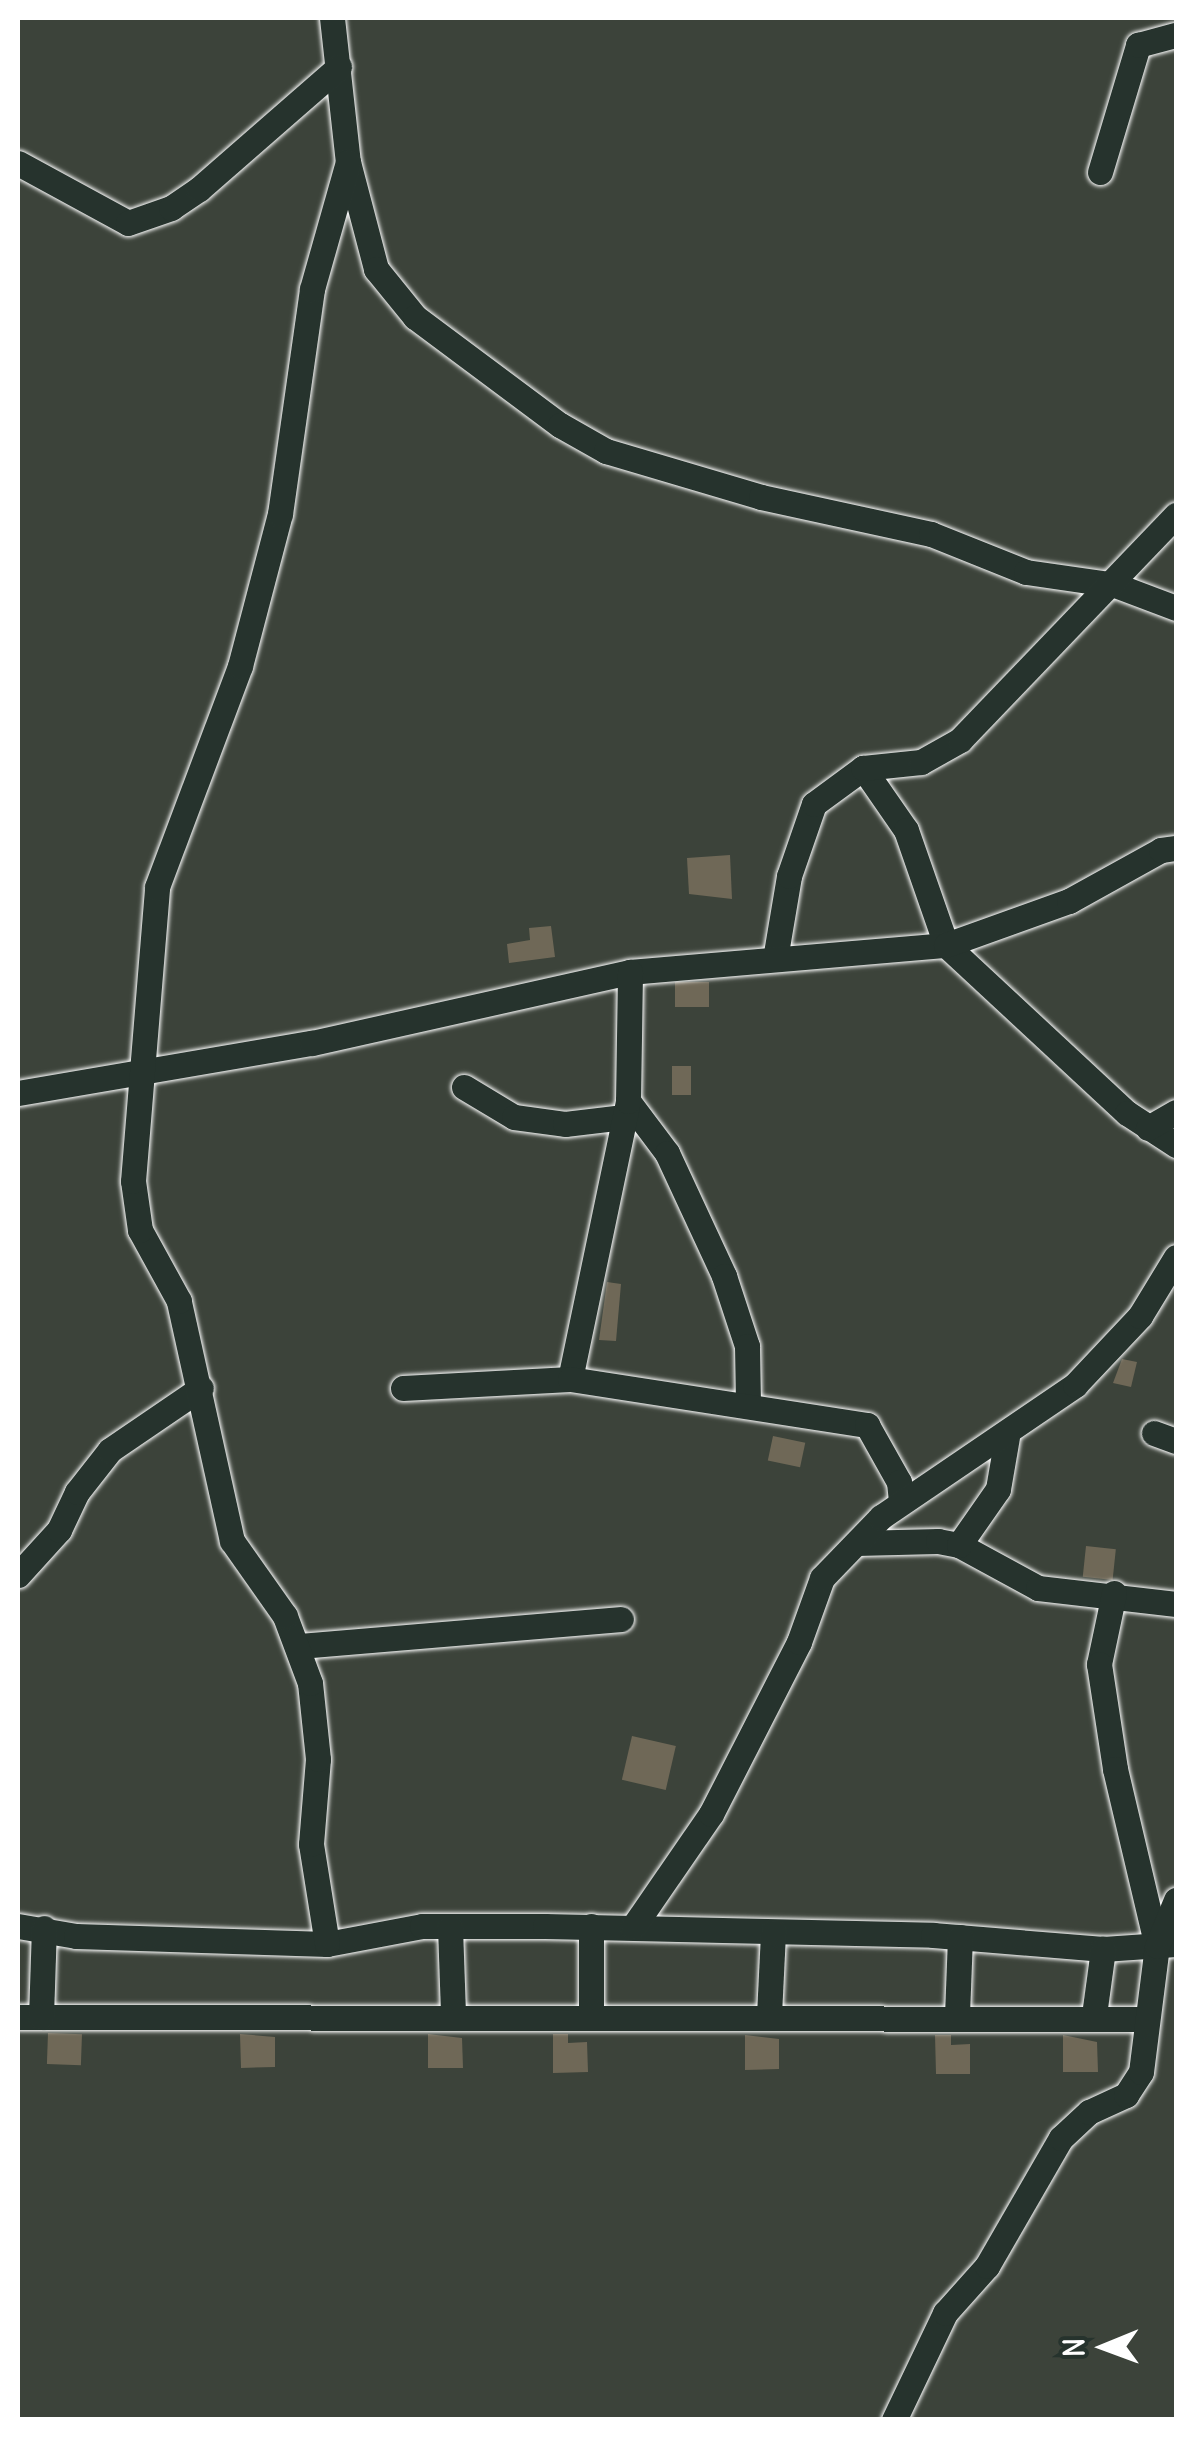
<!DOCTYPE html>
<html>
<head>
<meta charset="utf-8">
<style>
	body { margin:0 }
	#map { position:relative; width:1194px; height:2437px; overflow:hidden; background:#3c433a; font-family:Delius,sans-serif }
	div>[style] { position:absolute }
	.building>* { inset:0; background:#6f6857; transform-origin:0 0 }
	.roads { filter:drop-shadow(0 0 2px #fff) drop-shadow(0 0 2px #fff) }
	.street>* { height:25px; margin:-12.5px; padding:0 12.5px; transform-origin:12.5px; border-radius:12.5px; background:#26332d }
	span { translate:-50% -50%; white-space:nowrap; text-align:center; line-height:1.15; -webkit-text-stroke:9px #26332d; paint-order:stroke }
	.frame { position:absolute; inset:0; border:20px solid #fff; pointer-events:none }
	.north { position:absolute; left:1054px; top:2297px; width:100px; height:100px; -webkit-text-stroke:8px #26332d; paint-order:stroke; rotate:269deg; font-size:28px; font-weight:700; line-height:40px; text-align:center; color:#fff }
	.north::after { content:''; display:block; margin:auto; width:35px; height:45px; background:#fff; clip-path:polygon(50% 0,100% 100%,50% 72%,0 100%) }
</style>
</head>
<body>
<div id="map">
	<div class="building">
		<i style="clip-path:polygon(730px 855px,732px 899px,689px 894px,687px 858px)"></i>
		<i style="clip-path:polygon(551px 926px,555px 957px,509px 963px,507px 944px,530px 940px,529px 928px)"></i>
		<i style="left:709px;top:982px;width:25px;height:34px;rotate:90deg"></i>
		<i style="left:672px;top:1066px;width:19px;height:29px"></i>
		<i style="clip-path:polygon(607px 1282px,621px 1284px,616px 1341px,599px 1340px)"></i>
		<i style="clip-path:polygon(1122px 1359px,1137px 1362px,1131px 1387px,1113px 1383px)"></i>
		<i style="left:773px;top:1436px;width:33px;height:25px;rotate:12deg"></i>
		<i style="left:1086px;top:1546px;width:30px;height:31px;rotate:6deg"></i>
		<i style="left:632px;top:1736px;width:45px;height:45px;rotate:13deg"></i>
		<i style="left:48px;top:2033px;width:34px;height:31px;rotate:2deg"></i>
		<i style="clip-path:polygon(240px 2034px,275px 2037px,275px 2067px,241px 2068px)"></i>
		<i style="clip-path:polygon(428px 2034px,462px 2038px,463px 2068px,428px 2068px)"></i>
		<i style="clip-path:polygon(553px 2034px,568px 2034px,568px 2043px,587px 2042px,588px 2072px,553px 2073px)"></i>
		<i style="clip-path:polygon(745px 2035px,779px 2039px,779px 2069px,745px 2070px)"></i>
		<i style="clip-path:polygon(935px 2035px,951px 2035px,951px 2045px,970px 2044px,970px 2074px,936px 2074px)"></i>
		<i style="clip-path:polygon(1063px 2035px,1097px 2042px,1098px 2072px,1063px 2072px)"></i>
	</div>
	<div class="roads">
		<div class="street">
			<i style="left:332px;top:18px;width:145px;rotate:83.7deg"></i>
			<i style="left:348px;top:162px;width:111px;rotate:75.3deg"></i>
			<i style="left:376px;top:269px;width:62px;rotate:50.9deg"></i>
			<i style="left:415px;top:317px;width:181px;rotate:36.7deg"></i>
			<i style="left:560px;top:425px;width:53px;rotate:29.5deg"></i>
			<i style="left:606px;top:451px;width:162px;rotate:16.5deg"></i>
			<i style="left:761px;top:497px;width:174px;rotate:12.3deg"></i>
			<i style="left:931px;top:534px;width:102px;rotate:21.8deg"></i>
			<i style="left:1026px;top:572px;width:90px;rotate:8.3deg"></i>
			<i style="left:1115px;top:585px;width:65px;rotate:20.7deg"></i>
			<i style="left:18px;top:163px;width:125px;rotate:28.6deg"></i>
			<i style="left:128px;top:223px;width:46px;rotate:-19.2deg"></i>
			<i style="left:171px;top:208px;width:34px;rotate:-34deg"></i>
			<i style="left:199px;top:189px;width:186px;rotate:-41.1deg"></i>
			<i style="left:1100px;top:172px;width:133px;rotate:-73.3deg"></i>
			<i style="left:1138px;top:45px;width:39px;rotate:-15deg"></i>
			<i style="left:863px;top:768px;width:75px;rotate:55.3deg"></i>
			<i style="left:906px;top:830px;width:122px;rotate:70.8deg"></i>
			<i style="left:946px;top:945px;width:247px;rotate:42.9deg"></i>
			<i style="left:1127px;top:1113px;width:59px;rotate:33.1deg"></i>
			<i style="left:775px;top:959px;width:84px;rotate:-80.4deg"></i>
			<i style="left:789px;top:876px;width:76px;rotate:-70.9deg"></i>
			<i style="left:814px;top:804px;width:61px;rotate:-36.3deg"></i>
			<i style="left:863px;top:768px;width:58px;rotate:-5.9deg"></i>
			<i style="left:921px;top:762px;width:45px;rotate:-29.4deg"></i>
			<i style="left:960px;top:740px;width:312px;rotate:-46.2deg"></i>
			<i style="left:464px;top:1087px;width:58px;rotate:31deg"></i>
			<i style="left:514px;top:1117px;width:51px;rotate:7.8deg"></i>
			<i style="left:565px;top:1124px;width:59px;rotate:-6.8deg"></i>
			<i style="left:18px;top:1093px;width:298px;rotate:-9.7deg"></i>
			<i style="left:312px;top:1043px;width:326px;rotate:-12.6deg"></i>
			<i style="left:630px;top:972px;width:317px;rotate:-4.9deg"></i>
			<i style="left:946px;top:945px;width:131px;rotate:-19.7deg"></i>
			<i style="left:1069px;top:901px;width:105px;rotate:-29deg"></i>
			<i style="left:1161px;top:850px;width:15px;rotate:-8deg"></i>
			<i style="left:628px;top:1101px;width:65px;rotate:53.1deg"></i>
			<i style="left:667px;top:1153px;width:136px;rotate:65.1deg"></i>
			<i style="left:724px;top:1276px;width:74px;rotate:71.8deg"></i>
			<i style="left:747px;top:1346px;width:59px;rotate:89deg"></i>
			<i style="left:1148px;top:1128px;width:32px;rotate:-30deg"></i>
			<i style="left:570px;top:1379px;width:284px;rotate:-78.2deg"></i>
			<i style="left:628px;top:1101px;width:129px;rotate:-89.1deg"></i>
			<i style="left:403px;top:1388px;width:167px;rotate:-3.1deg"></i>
			<i style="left:570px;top:1379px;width:301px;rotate:8.8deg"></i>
			<i style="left:867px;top:1425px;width:65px;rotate:60.7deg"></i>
			<i style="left:899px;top:1482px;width:20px;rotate:84deg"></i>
			<i style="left:1154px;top:1433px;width:23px;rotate:20deg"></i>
			<i style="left:857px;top:1543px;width:81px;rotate:-1.4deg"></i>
			<i style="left:938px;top:1541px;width:21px;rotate:11deg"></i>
			<i style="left:959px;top:1545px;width:90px;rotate:28.6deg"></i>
			<i style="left:1038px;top:1588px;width:139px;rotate:6.6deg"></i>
			<i style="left:959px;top:1545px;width:68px;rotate:-55.1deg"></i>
			<i style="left:998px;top:1489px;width:53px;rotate:-80.2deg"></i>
			<i style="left:18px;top:1575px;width:61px;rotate:-47.7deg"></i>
			<i style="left:59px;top:1530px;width:42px;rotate:-64.7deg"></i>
			<i style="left:77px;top:1492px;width:53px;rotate:-51.8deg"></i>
			<i style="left:110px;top:1450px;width:110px;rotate:-34.3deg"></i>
			<i style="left:1114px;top:1593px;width:73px;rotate:101.9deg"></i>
			<i style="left:1099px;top:1664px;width:106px;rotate:81.3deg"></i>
			<i style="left:1115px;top:1769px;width:182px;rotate:76.7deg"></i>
			<i style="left:300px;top:1646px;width:322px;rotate:-4.8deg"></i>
			<i style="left:18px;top:1926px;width:59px;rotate:9.8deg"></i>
			<i style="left:76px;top:1936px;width:251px;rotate:1.8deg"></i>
			<i style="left:327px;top:1944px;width:97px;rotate:-10.7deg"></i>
			<i style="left:422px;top:1926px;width:123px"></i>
			<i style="left:545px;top:1926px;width:388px;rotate:1.3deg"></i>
			<i style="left:933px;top:1935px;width:171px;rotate:4.7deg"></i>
			<i style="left:1103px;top:1949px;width:73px;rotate:-3.9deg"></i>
			<i style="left:450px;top:1927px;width:88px;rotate:88deg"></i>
			<i style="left:633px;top:1927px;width:137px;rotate:-55.4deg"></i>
			<i style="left:711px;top:1814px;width:193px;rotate:-62.9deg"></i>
			<i style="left:799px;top:1642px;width:68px;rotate:-70.2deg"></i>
			<i style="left:822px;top:1578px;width:85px;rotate:-46deg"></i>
			<i style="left:881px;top:1517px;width:235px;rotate:-34.2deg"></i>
			<i style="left:1075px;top:1385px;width:95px;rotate:-46.7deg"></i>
			<i style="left:1140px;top:1316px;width:69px;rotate:-58.6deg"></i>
			<i style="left:327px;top:1944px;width:101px;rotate:-99.1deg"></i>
			<i style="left:311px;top:1844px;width:85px;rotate:-85.3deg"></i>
			<i style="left:318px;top:1759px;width:76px;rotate:-96deg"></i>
			<i style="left:310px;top:1683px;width:72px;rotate:-110.5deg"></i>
			<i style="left:285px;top:1616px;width:92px;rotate:-125.2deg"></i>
			<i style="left:232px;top:1541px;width:246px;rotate:-102.5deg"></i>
			<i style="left:179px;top:1301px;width:81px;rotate:-118.8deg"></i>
			<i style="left:140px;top:1230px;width:49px;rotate:-98.1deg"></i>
			<i style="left:133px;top:1181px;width:295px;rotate:-85.3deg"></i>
			<i style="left:157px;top:887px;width:236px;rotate:-69.4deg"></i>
			<i style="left:240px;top:666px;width:157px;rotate:-75.3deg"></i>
			<i style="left:280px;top:514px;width:227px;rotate:-81.9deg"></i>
			<i style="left:312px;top:289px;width:132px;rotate:-74.2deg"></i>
			<i style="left:591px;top:2015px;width:89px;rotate:-90deg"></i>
			<i style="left:769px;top:2015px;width:83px;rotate:-87.2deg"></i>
			<i style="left:957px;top:2015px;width:78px;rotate:-87.8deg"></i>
			<i style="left:1094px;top:2015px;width:67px;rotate:-82.2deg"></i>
			<i style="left:18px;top:2017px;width:1127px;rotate:0.1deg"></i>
			<i style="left:41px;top:2017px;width:89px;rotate:-88.1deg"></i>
			<i style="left:894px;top:2420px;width:119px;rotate:-64.5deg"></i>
			<i style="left:945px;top:2313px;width:63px;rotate:-48.2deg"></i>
			<i style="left:987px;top:2266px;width:148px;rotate:-60deg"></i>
			<i style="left:1061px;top:2138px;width:38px;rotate:-43deg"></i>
			<i style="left:1089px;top:2112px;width:41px;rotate:-24.7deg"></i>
			<i style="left:1126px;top:2095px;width:27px;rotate:-57deg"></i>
			<i style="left:1141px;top:2072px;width:127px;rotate:-82.8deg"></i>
			<i style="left:1157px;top:1946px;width:50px;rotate:-67.6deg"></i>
		</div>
	</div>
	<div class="frame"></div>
	<div class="north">N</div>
</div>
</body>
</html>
